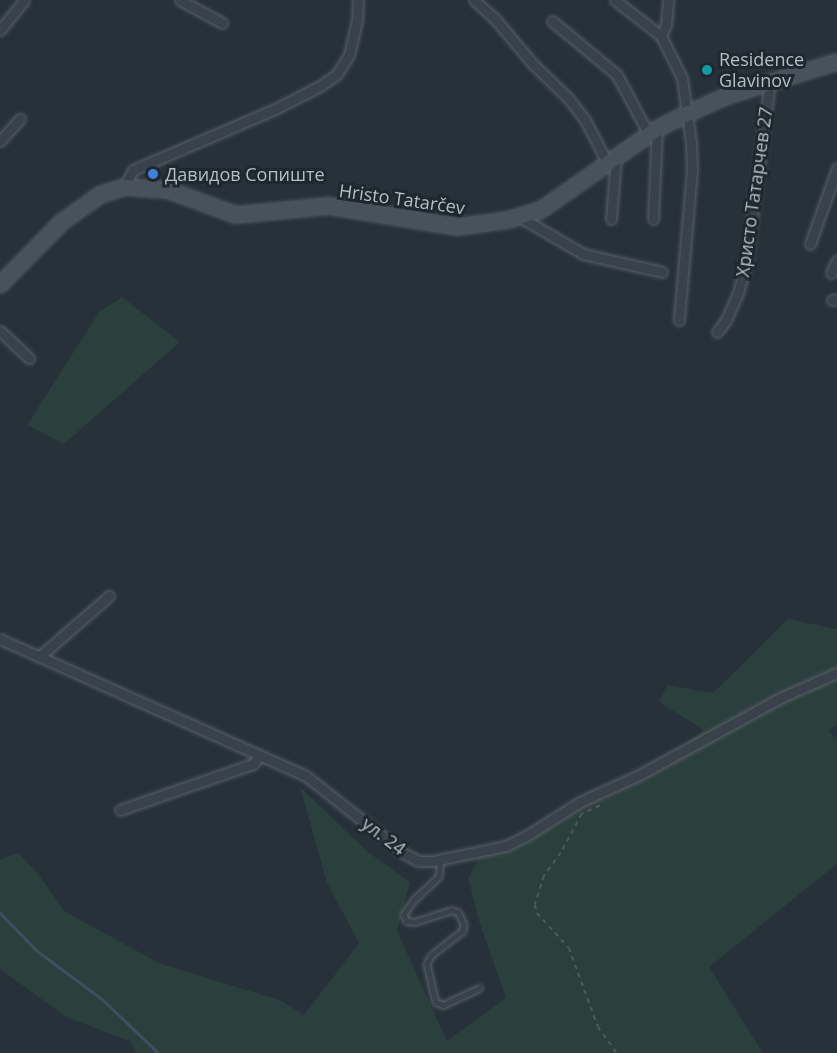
<!DOCTYPE html>
<html>
<head>
<meta charset="utf-8">
<style>
	body { margin:0 }
	#map { position:relative; width:837px; height:1053px; overflow:hidden; background:#263139; font-family:"Open Sans",sans-serif }
	div>[style] { position:absolute }
	.green>* { inset:0; background:#2b3f3c }
	.stream>* { height:3px; margin:-1.5px; padding:0 1.5px; transform-origin:1.5px; border-radius:1.5px; background:#3e5060 }
	.path>* { height:1.5px; margin-top:-0.75px; transform-origin:0; background:repeating-linear-gradient(90deg,#4a5b5b 0 4.5px,transparent 0 9px) }
	.roads { filter:drop-shadow(0 0 2px #586068) drop-shadow(0 0 2px #586068) }
	.lane>* { height:4.5px; margin:-2.25px; padding:0 2.25px; transform-origin:2.25px; border-radius:2.25px; background:#39424a }
	.street>* { height:9px; margin:-4.5px; padding:0 4.5px; transform-origin:4.5px; border-radius:4.5px; background:#39424a }
	.secondary>* { height:14px; margin:-7px; padding:0 7px; transform-origin:7px; border-radius:7px; background:#48525c }
	.dots>* { width:16px; height:16px; translate:-50% -50%; box-sizing:border-box; border:3px solid #1f272f; border-radius:50% }
	span { translate:-50% -50%; white-space:nowrap; text-align:center; line-height:1.15; -webkit-text-stroke:6px #1f272f; paint-order:stroke }
	.poi-label { font-size:18px; color:#b5bdc5 }
	.left { translate:0 -50%; text-align:left }
	.street-label { font-size:18px; color:#b5bdc5 }
</style>
</head>
<body>
<div id="map">
	<div class="green">
		<i style="clip-path:polygon(122px 297px,180px 342px,64px 444px,27px 425px,99px 312px)"></i>
		<i style="clip-path:polygon(788px 619px,837px 629px,837px 724px,829px 731px,837px 739px,837px 864px,709px 967px,763px 1053px,136px 1053px,130px 1041px,66px 1017px,0 969px,0 860px,18px 853px,39px 875px,64px 911px,161px 964px,280px 1000px,304px 1015px,359px 943px,327px 883px,300px 787px,368px 852px,410px 882px,397px 931px,447px 1041px,506px 998px,479px 921px,468px 878px,484px 849px,513px 843px,660px 763px,704px 730px,659px 702px,667px 685px,713px 693px)"></i>
	</div>
	<div class="stream">
		<i style="left:0;top:913px;width:53px;rotate:45.8deg"></i>
		<i style="left:37px;top:951px;width:82px;rotate:36.6deg"></i>
		<i style="left:103px;top:1000px;width:76px;rotate:43.9deg"></i>
	</div>
	<div class="path">
		<i style="left:600px;top:806px;width:20px;rotate:156deg"></i>
		<i style="left:582px;top:814px;width:44px;rotate:118.3deg"></i>
		<i style="left:561px;top:853px;width:29px;rotate:126deg"></i>
		<i style="left:544px;top:876px;width:30px;rotate:107deg"></i>
		<i style="left:535px;top:905px;width:8px;rotate:76deg"></i>
		<i style="left:537px;top:913px;width:47px;rotate:47.6deg"></i>
		<i style="left:569px;top:948px;width:84px;rotate:69.8deg"></i>
		<i style="left:598px;top:1027px;width:32px;rotate:54deg"></i>
	</div>
	<div class="roads">
		<div class="lane">
			<i style="left:441px;top:860px;width:17px;rotate:97deg"></i>
			<i style="left:439px;top:877px;width:33px;rotate:137deg"></i>
			<i style="left:415px;top:899px;width:19px;rotate:125deg"></i>
			<i style="left:404px;top:915px;width:7px;rotate:63deg"></i>
			<i style="left:407px;top:921px;width:8px;rotate:7deg"></i>
			<i style="left:415px;top:922px;width:38px;rotate:-18deg"></i>
			<i style="left:451px;top:910px;width:7px;rotate:16deg"></i>
			<i style="left:458px;top:912px;width:13px;rotate:63deg"></i>
			<i style="left:464px;top:924px;width:7px;rotate:98deg"></i>
			<i style="left:463px;top:931px;width:39px;rotate:142deg"></i>
			<i style="left:432px;top:955px;width:10px;rotate:119deg"></i>
			<i style="left:427px;top:964px;width:39px;rotate:77deg"></i>
			<i style="left:436px;top:1002px;width:8px;rotate:23deg"></i>
			<i style="left:443px;top:1005px;width:40px;rotate:-25deg"></i>
		</div>
		<div class="street">
			<i style="left:180px;top:0;width:48px;rotate:28.7deg"></i>
			<i style="left:474px;top:0;width:30px;rotate:42deg"></i>
			<i style="left:496px;top:20px;width:56px;rotate:50.1deg"></i>
			<i style="left:532px;top:63px;width:50px;rotate:44.2deg"></i>
			<i style="left:568px;top:98px;width:28px;rotate:52deg"></i>
			<i style="left:585px;top:120px;width:50px;rotate:62.4deg"></i>
			<i style="left:615px;top:0;width:58px;rotate:38deg"></i>
			<i style="left:661px;top:36px;width:47px;rotate:63.4deg"></i>
			<i style="left:682px;top:78px;width:65px;rotate:82deg"></i>
			<i style="left:691px;top:142px;width:28px;rotate:88deg"></i>
			<i style="left:692px;top:170px;width:151px;rotate:95deg"></i>
			<i style="left:552px;top:21px;width:85px;rotate:39.7deg"></i>
			<i style="left:617px;top:75px;width:68px;rotate:61.9deg"></i>
			<i style="left:0;top:30px;width:38px;rotate:-51deg"></i>
			<i style="left:661px;top:36px;width:12px;rotate:-66deg"></i>
			<i style="left:666px;top:25px;width:25px;rotate:-85deg"></i>
			<i style="left:0;top:141px;width:30px;rotate:-48deg"></i>
			<i style="left:124px;top:187px;width:19px;rotate:-62deg"></i>
			<i style="left:133px;top:170px;width:155px;rotate:-23.2deg"></i>
			<i style="left:275px;top:109px;width:51px;rotate:-27.1deg"></i>
			<i style="left:320px;top:86px;width:21px;rotate:-35deg"></i>
			<i style="left:337px;top:74px;width:22px;rotate:-58deg"></i>
			<i style="left:349px;top:55px;width:36px;rotate:-77deg"></i>
			<i style="left:357px;top:20px;width:20px;rotate:-87deg"></i>
			<i style="left:520px;top:217px;width:73px;rotate:30.4deg"></i>
			<i style="left:583px;top:254px;width:81px;rotate:12.8deg"></i>
			<i style="left:611px;top:219px;width:62px;rotate:-85.4deg"></i>
			<i style="left:653px;top:219px;width:90px;rotate:-87.5deg"></i>
			<i style="left:810px;top:244px;width:81px;rotate:-70.4deg"></i>
			<i style="left:831px;top:273px;width:14px;rotate:-65deg"></i>
			<i style="left:832px;top:300px;width:5px;rotate:-11deg"></i>
			<i style="left:0;top:331px;width:40px;rotate:43deg"></i>
			<i style="left:717px;top:332px;width:15px;rotate:-53deg"></i>
			<i style="left:726px;top:320px;width:30px;rotate:-66deg"></i>
			<i style="left:738px;top:293px;width:30px;rotate:-75deg"></i>
			<i style="left:746px;top:264px;width:184px;rotate:-82.5deg"></i>
			<i style="left:0;top:639px;width:335px;rotate:24.1deg"></i>
			<i style="left:306px;top:776px;width:126px;rotate:38.2deg"></i>
			<i style="left:405px;top:854px;width:15px;rotate:28deg"></i>
			<i style="left:418px;top:861px;width:15px"></i>
			<i style="left:433px;top:861px;width:75px;rotate:-11.6deg"></i>
			<i style="left:506px;top:846px;width:22px;rotate:-27deg"></i>
			<i style="left:526px;top:836px;width:64px;rotate:-32.2deg"></i>
			<i style="left:580px;top:802px;width:65px;rotate:-24.6deg"></i>
			<i style="left:639px;top:775px;width:163px;rotate:-28.6deg"></i>
			<i style="left:782px;top:697px;width:60px;rotate:-23.6deg"></i>
			<i style="left:39px;top:657px;width:93px;rotate:-41.1deg"></i>
			<i style="left:120px;top:810px;width:141px;rotate:-19.1deg"></i>
			<i style="left:253px;top:764px;width:11px;rotate:-52deg"></i>
		</div>
		<div class="secondary">
			<i style="left:0;top:285px;width:88px;rotate:-45.5deg"></i>
			<i style="left:62px;top:222px;width:47px;rotate:-35.4deg"></i>
			<i style="left:100px;top:195px;width:25px;rotate:-18deg"></i>
			<i style="left:124px;top:187px;width:44px;rotate:3.9deg"></i>
			<i style="left:168px;top:190px;width:72px;rotate:20.2deg"></i>
			<i style="left:236px;top:215px;width:93px;rotate:-5.5deg"></i>
			<i style="left:329px;top:206px;width:130px;rotate:9.3deg"></i>
			<i style="left:457px;top:227px;width:51px;rotate:-7.8deg"></i>
			<i style="left:508px;top:220px;width:34px;rotate:-17deg"></i>
			<i style="left:541px;top:210px;width:141px;rotate:-34.9deg"></i>
			<i style="left:657px;top:129px;width:34px;rotate:-27deg"></i>
			<i style="left:687px;top:114px;width:44px;rotate:-24.2deg"></i>
			<i style="left:727px;top:96px;width:115px;rotate:-17.2deg"></i>
		</div>
	</div>
	<div class="dots">
		<i style="left:707px;top:70px;background:#0f9aa8"></i>
		<i style="left:153px;top:174px;background:#3f7fe0"></i>
	</div>
	<div class="poi-label">
		<span class="left" style="left:719px;top:70px">Residence<br>Glavinov</span>
		<span class="left" style="left:165px;top:174px">Давидов Сопиште</span>
	</div>
	<div class="street-label">
		<span style="left:754px;top:192px;rotate:-82deg">Христо Татарчев 27</span>
		<span style="left:402px;top:199px;rotate:8deg">Hristo Tatarčev</span>
		<span style="left:384px;top:836px;rotate:37deg">ул. 24</span>
	</div>
</div>
</body>
</html>
